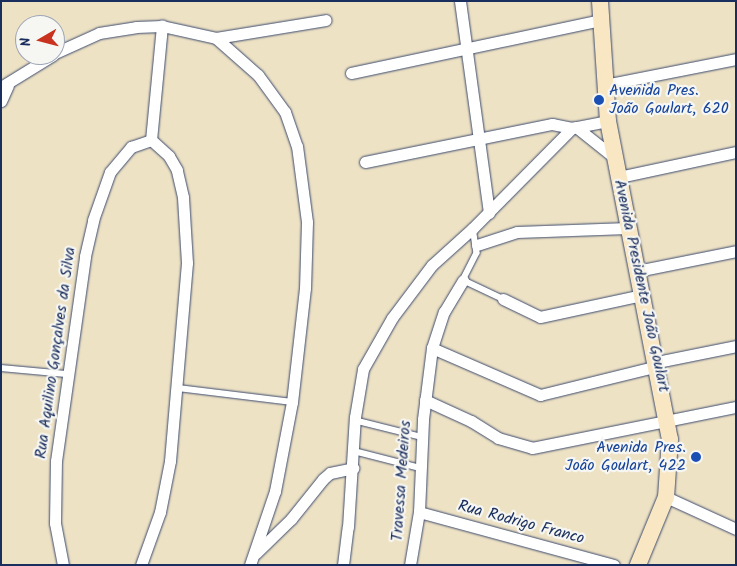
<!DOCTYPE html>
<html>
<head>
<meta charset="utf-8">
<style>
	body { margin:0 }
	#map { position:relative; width:737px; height:566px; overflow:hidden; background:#eee2c5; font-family:Kalam,sans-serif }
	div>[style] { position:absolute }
	.roads { filter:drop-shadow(0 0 1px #3b4a6d) drop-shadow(0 0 1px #3b4a6d) }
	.lane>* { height:5.5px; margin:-2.75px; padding:0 2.75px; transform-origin:2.75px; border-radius:2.75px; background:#fff }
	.street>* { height:11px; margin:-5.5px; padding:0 5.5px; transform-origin:5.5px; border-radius:5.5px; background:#fff }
	.secondary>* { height:16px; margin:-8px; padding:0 8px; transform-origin:8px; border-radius:8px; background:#f9e7c3 }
	.dots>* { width:14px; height:14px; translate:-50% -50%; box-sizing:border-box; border:2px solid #f6f6f2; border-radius:50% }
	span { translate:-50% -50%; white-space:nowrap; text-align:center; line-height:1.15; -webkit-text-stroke:4.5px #f6f6f2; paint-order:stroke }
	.transit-label { font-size:16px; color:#164399 }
	.left { translate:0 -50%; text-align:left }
	.right { translate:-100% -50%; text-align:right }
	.street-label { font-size:16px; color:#1b2f5e }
	.frame { position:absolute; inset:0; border:2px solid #1b2f5e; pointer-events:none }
	.north { position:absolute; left:15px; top:15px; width:50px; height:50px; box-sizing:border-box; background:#f6f6f2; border:1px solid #9ea6b7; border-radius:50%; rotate:262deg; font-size:14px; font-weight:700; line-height:20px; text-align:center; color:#1b2f5e }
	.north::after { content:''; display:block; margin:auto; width:18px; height:22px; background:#c8321e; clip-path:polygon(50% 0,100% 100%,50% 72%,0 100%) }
</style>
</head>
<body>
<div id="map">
	<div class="roads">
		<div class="lane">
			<i style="left:473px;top:228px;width:25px;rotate:81deg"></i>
			<i style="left:477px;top:253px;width:30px;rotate:117deg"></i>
			<i style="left:463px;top:280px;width:44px;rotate:25.4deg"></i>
			<i style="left:1px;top:368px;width:65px;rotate:5.3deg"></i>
			<i style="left:178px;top:388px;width:115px;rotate:7deg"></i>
			<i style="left:354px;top:420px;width:70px;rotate:14deg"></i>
			<i style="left:354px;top:451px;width:68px;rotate:14.4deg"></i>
		</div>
		<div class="street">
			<i style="left:460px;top:1px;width:214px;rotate:82.2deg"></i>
			<i style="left:216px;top:38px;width:56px;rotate:41.4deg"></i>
			<i style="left:258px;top:75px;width:46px;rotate:53.9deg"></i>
			<i style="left:285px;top:112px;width:36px;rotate:71deg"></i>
			<i style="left:297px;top:146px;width:77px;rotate:82.5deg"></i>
			<i style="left:307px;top:222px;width:66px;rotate:91.7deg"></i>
			<i style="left:305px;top:288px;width:115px;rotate:96.5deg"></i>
			<i style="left:292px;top:402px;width:91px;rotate:100.8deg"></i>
			<i style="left:275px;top:491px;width:78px;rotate:108.7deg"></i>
			<i style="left:55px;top:53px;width:48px;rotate:-24.4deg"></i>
			<i style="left:99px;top:33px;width:37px;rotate:-9deg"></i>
			<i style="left:136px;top:27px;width:26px;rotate:-2deg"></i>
			<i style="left:162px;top:26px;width:55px;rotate:12.5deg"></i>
			<i style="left:216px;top:38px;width:111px;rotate:-9.3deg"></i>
			<i style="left:351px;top:73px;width:256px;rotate:-12deg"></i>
			<i style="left:604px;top:85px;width:135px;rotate:-11.1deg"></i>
			<i style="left:1px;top:87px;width:61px;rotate:-31.6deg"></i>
			<i style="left:1px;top:101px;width:17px;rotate:-66deg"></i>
			<i style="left:576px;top:127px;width:50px;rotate:38.5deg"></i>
			<i style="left:365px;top:162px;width:191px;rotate:-11.5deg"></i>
			<i style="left:552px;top:124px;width:20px;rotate:11deg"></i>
			<i style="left:572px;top:128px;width:37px;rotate:-11deg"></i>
			<i style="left:619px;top:177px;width:120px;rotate:-12.1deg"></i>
			<i style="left:477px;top:245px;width:42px;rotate:-18deg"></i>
			<i style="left:517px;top:232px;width:111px;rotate:-2.1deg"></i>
			<i style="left:637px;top:271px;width:101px;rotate:-11.4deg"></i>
			<i style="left:503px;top:299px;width:41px;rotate:25.9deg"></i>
			<i style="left:540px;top:317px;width:105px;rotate:-12.1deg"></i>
			<i style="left:432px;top:348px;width:118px;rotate:23.5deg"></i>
			<i style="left:540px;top:395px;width:122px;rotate:-13.8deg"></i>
			<i style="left:657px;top:362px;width:81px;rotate:-11.4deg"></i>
			<i style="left:425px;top:400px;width:51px;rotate:24.5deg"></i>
			<i style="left:471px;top:421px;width:32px;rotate:32deg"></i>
			<i style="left:498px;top:438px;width:35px;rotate:16deg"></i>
			<i style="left:532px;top:448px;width:208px;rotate:-11.4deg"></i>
			<i style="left:666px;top:497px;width:77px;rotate:24.6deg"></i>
			<i style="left:419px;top:512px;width:202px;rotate:15.2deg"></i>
			<i style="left:256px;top:553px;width:49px;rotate:-44.2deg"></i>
			<i style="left:291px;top:519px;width:51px;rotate:-51.3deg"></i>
			<i style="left:323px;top:479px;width:9px;rotate:-41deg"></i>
			<i style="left:330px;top:473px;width:24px;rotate:-12deg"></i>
			<i style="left:63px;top:565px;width:43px;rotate:-100.8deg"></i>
			<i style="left:55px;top:523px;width:62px;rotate:-89.1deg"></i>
			<i style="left:56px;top:461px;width:207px;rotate:-81.9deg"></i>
			<i style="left:85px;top:256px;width:37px;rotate:-77deg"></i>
			<i style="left:93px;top:220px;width:51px;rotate:-70.5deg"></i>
			<i style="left:110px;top:172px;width:33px;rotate:-50deg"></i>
			<i style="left:131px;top:147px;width:21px;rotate:-19deg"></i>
			<i style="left:141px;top:565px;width:56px;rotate:-70.3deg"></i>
			<i style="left:160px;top:512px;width:52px;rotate:-78.9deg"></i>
			<i style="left:170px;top:461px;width:199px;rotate:-85.1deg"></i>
			<i style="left:187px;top:263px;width:66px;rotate:-93.5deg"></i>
			<i style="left:183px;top:197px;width:28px;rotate:-103deg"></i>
			<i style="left:177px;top:170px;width:16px;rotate:-120deg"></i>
			<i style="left:169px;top:156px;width:24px;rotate:-138deg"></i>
			<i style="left:151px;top:140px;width:115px;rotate:-84.5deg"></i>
			<i style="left:343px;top:565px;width:38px;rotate:-83deg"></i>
			<i style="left:348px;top:527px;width:110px;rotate:-86.4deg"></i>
			<i style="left:355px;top:417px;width:49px;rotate:-80.5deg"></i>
			<i style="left:363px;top:369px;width:59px;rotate:-60.4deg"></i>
			<i style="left:392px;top:318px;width:66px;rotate:-53deg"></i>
			<i style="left:432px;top:265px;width:55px;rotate:-42.1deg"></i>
			<i style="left:473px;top:228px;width:141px;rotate:-45.3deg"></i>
			<i style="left:410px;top:565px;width:54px;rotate:-80.4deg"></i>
			<i style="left:419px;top:512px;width:93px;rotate:-87.5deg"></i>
			<i style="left:423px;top:419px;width:72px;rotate:-82.8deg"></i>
			<i style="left:432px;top:348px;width:38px;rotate:-72deg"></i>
			<i style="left:444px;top:312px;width:37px;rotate:-59deg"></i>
		</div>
		<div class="secondary">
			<i style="left:600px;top:1px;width:120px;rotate:86.2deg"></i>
			<i style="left:608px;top:121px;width:324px;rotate:79deg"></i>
			<i style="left:670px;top:439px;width:58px;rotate:93.9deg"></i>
			<i style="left:666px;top:497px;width:74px;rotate:112.4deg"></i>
		</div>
	</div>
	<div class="dots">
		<i style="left:599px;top:100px;background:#1a4fb4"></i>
		<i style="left:696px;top:457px;background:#1a4fb4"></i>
	</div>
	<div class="transit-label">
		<span class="left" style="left:609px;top:100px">Avenida Pres.<br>João Goulart, 620</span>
		<span class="right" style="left:686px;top:457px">Avenida Pres.<br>João Goulart, 422</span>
	</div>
	<div class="street-label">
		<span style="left:641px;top:286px;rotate:78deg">Avenida Presidente João Goulart</span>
		<span style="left:56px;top:353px;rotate:-82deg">Rua Aquilino Gonçalves da Silva</span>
		<span style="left:402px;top:481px;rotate:-86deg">Travessa Medeiros</span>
		<span style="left:521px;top:523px;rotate:15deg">Rua Rodrigo Franco</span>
	</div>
	<div class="frame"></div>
	<div class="north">N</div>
</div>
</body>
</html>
